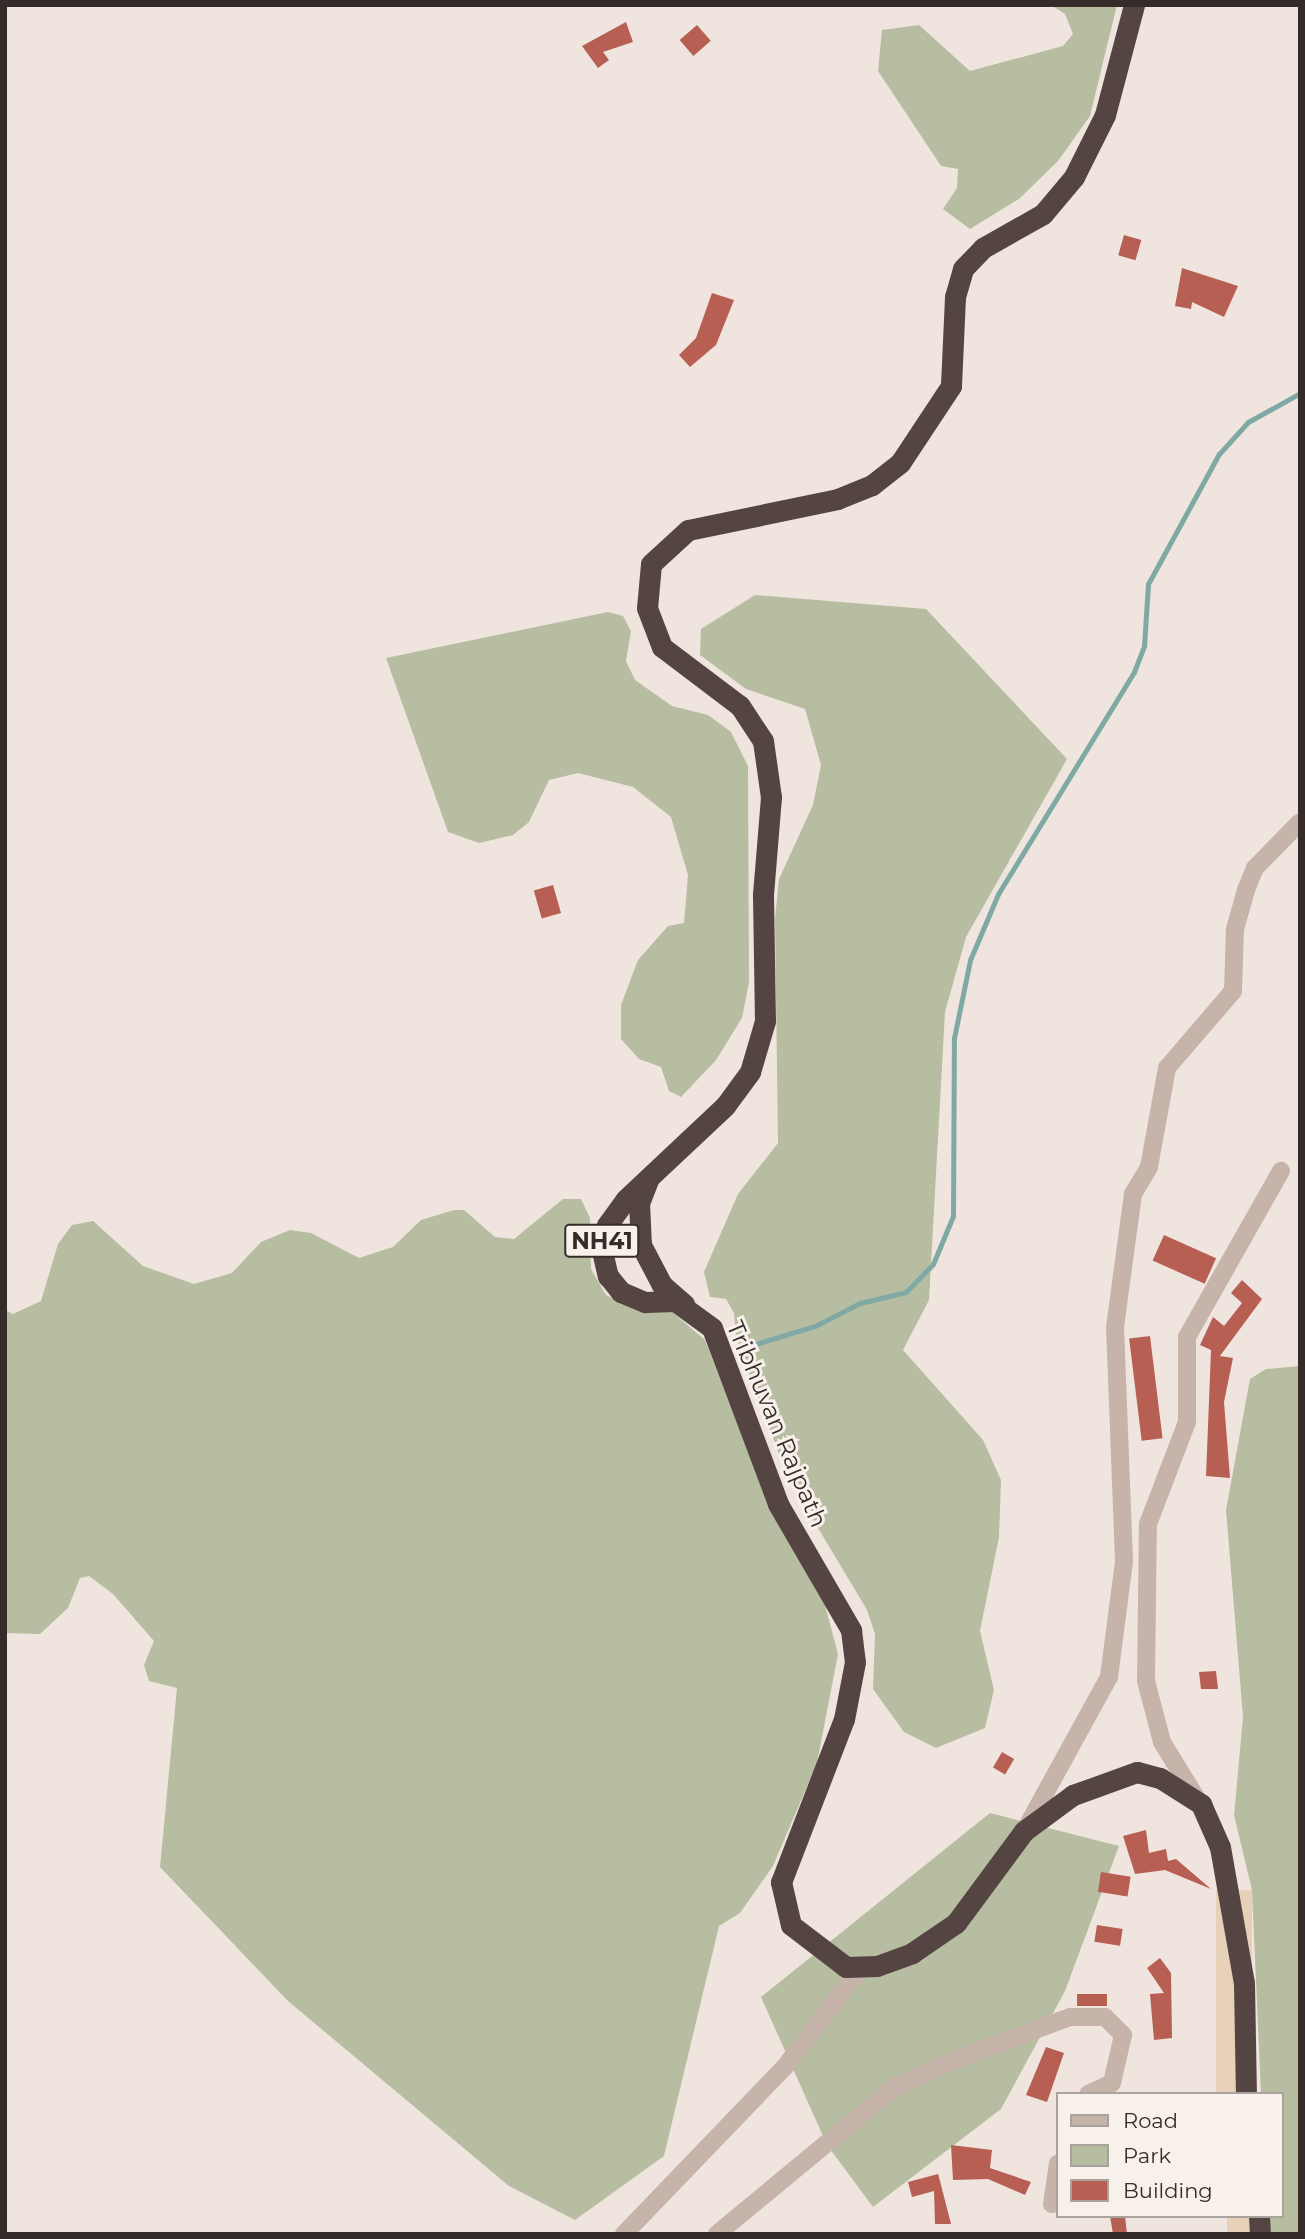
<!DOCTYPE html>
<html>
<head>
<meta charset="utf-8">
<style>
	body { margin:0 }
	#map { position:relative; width:1305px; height:2239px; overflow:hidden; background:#efe5de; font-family:Montserrat,sans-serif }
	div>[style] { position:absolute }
	.green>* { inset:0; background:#b7bda0 }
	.sand>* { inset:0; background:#e7d1b9; transform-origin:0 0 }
	.stream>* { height:5px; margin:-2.5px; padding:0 2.5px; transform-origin:2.5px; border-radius:2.5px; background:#80a9a6 }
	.building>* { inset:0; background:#b85f54; transform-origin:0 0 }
	.minor>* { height:18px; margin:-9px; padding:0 9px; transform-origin:9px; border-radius:9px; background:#c6b4ab }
	.highway>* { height:21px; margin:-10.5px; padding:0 10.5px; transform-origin:10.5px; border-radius:10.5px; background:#554542 }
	span { translate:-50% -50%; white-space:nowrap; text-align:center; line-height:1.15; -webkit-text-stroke:6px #f8f0ea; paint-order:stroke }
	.shield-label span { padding:2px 5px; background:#f8f0ea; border:2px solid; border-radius:5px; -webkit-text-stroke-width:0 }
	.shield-label { font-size:23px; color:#352c2a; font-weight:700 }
	.street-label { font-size:24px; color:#352c2a }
	.frame { position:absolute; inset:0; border:7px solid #352c2a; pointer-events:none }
	.legend { position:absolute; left:1056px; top:2092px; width:228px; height:126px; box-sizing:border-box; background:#f8f0ea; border:2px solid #aaa29d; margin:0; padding:9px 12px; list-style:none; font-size:21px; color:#352c2a }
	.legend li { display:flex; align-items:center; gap:14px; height:35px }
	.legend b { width:35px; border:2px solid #aaa29d }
</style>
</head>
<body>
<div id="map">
	<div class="green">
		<i style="clip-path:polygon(1051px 5px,1117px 5px,1090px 116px,1058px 161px,1019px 199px,970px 229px,943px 209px,957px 188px,958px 169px,941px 166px,878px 71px,882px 30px,919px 25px,970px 71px,1063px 46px,1073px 34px,1065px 14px)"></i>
		<i style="clip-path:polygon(755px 595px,926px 609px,1067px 759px,966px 937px,945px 1012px,929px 1300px,903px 1350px,983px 1440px,1001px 1480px,999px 1537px,980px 1631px,994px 1690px,985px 1728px,936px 1748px,904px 1732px,873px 1689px,875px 1634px,867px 1610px,787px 1476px,736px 1337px,734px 1313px,726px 1299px,710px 1297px,704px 1272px,738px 1194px,778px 1143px,775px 918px,779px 879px,813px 805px,821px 765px,805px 709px,746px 689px,700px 655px,701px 629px)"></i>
		<i style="clip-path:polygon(608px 612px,623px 616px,631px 631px,626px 661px,635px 680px,672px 706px,708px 715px,731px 732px,748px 766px,749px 982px,742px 1018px,716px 1060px,681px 1097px,669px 1091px,661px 1067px,639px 1059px,621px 1039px,621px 1005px,638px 960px,668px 926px,684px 923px,688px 875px,671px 817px,633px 787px,578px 773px,549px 780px,529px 822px,513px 835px,479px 843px,448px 832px,386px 658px)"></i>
		<i style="clip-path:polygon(563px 1199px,581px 1199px,590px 1218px,591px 1269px,606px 1295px,637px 1310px,671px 1311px,705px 1340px,767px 1499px,825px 1605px,838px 1654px,817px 1763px,773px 1866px,740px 1913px,719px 1926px,664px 2156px,575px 2220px,509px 2186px,288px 2001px,160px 1867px,177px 1688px,149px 1681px,144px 1665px,154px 1641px,113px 1594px,89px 1576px,80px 1578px,68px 1608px,40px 1634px,5px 1633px,5px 1310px,13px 1314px,41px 1301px,58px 1244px,72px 1225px,93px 1221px,143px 1266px,194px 1284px,232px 1273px,261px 1242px,290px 1230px,311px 1233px,359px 1258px,393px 1247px,421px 1220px,454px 1210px,464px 1210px,495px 1237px,514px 1239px)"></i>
		<i style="clip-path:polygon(1300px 1366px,1300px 2234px,1270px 2234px,1269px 2216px,1282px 2216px,1282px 2094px,1261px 2094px,1252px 1890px,1234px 1815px,1243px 1717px,1226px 1510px,1250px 1379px,1266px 1369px)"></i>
		<i style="clip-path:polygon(990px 1813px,1119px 1846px,1065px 1991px,1001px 2109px,873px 2207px,827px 2145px,761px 1997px)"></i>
	</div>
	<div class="sand">
		<i style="left:1216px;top:1890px;width:36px;height:204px"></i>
		<i style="left:1227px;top:2216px;width:42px;height:18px"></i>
	</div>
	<div class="stream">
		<i style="left:749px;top:1346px;width:69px;rotate:-16.9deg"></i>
		<i style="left:815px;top:1326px;width:51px;rotate:-27.1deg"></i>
		<i style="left:860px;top:1303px;width:47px;rotate:-13.4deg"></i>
		<i style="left:906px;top:1292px;width:39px;rotate:-46deg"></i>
		<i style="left:933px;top:1264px;width:52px;rotate:-67.4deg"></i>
		<i style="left:953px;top:1216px;width:178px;rotate:-89.7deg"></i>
		<i style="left:954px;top:1038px;width:80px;rotate:-78.4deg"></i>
		<i style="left:970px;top:960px;width:72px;rotate:-67deg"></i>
		<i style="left:998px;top:894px;width:260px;rotate:-58.5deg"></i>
		<i style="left:1134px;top:672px;width:28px;rotate:-69deg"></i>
		<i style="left:1144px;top:646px;width:62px;rotate:-86.3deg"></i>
		<i style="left:1148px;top:584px;width:148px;rotate:-61.4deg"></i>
		<i style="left:1219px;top:454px;width:43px;rotate:-47.8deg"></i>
		<i style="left:1248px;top:422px;width:60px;rotate:-29.1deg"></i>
	</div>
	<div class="building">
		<i style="clip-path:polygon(626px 22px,633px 42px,603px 52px,609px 60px,598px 68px,582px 46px)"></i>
		<i style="left:697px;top:25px;width:21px;height:23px;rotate:49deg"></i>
		<i style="left:1124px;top:235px;width:18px;height:21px;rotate:16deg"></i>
		<i style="clip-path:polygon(1182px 268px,1238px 286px,1224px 317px,1192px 302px,1191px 309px,1175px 306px)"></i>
		<i style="clip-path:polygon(712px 293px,734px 300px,716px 345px,690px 367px,679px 355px,696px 338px)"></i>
		<i style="left:553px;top:885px;width:29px;height:20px;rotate:74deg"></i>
		<i style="left:1164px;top:1235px;width:57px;height:28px;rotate:24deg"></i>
		<i style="clip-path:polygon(1242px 1280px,1262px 1299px,1220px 1356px,1233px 1358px,1224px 1402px,1230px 1478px,1206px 1476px,1211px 1350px,1200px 1345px,1213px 1317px,1224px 1326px,1242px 1303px,1231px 1293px)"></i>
		<i style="left:1150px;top:1336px;width:103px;height:21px;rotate:83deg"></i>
		<i style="clip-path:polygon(1216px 1671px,1218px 1689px,1201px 1689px,1199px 1672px)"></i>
		<i style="left:1002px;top:1752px;width:14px;height:18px;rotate:30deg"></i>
		<i style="clip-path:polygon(1146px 1830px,1149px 1853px,1166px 1849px,1168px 1861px,1176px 1859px,1211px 1889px,1165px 1870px,1135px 1874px,1123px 1836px)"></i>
		<i style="left:1101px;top:1872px;width:30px;height:20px;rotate:9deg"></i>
		<i style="left:1097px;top:1925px;width:26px;height:17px;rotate:9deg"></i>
		<i style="clip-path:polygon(1160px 1958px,1171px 1973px,1172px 2038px,1154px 2040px,1150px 1994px,1164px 1993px,1147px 1968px)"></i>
		<i style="left:1077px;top:1994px;width:30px;height:12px"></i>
		<i style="clip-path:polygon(1046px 2047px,1064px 2053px,1047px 2102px,1026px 2095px)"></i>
		<i style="clip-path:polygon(951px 2145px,992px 2150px,990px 2168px,1031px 2182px,1025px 2195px,988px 2179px,953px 2180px)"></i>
		<i style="clip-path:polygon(938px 2174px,940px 2181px,951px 2224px,935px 2224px,934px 2191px,912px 2197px,908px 2182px)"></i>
		<i style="clip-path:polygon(1110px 2216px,1125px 2216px,1127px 2234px,1113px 2234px)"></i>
	</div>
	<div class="minor">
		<i style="left:1197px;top:1799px;width:67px;rotate:-121.6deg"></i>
		<i style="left:1162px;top:1742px;width:63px;rotate:-104.7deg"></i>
		<i style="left:1146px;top:1681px;width:157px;rotate:-89.3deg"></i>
		<i style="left:1148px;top:1524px;width:109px;rotate:-69.1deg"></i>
		<i style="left:1187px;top:1422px;width:85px;rotate:-90deg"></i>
		<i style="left:1187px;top:1337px;width:191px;rotate:-60.5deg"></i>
		<i style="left:1026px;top:1828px;width:172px;rotate:-61.2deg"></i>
		<i style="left:1109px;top:1677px;width:117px;rotate:-82.6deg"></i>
		<i style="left:1124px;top:1561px;width:234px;rotate:-92.2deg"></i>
		<i style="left:1115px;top:1327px;width:134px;rotate:-82.3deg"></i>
		<i style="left:1133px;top:1194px;width:31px;rotate:-59deg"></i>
		<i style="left:1149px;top:1167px;width:101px;rotate:-79.7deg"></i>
		<i style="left:1167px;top:1068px;width:101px;rotate:-49.4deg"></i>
		<i style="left:1233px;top:991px;width:62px;rotate:-88.2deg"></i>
		<i style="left:1235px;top:929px;width:41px;rotate:-74.2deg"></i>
		<i style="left:1246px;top:890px;width:24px;rotate:-68deg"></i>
		<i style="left:1255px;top:868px;width:64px;rotate:-45.6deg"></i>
		<i style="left:1052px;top:2204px;width:41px;rotate:-81.7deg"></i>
		<i style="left:624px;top:2234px;width:231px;rotate:-46.1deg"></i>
		<i style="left:784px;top:2068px;width:125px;rotate:-52.5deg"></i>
		<i style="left:717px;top:2234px;width:231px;rotate:-39.6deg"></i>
		<i style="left:895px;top:2087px;width:68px;rotate:-24.3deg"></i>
		<i style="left:957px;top:2059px;width:121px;rotate:-20.4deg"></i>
		<i style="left:1070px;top:2017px;width:35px"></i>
		<i style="left:1105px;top:2017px;width:25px;rotate:45deg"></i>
		<i style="left:1123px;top:2035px;width:49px;rotate:102.9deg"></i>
		<i style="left:1112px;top:2083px;width:26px;rotate:155deg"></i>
	</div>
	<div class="highway">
		<i style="left:1134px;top:5px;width:114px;rotate:104.8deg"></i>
		<i style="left:1105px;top:115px;width:69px;rotate:116.6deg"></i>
		<i style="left:1074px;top:177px;width:48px;rotate:130deg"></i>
		<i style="left:1043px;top:214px;width:69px;rotate:150.5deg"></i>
		<i style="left:983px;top:248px;width:29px;rotate:134deg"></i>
		<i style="left:963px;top:269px;width:29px;rotate:106deg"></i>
		<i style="left:955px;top:297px;width:89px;rotate:92.6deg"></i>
		<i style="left:951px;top:386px;width:92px;rotate:123.5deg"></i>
		<i style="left:900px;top:463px;width:36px;rotate:142deg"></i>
		<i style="left:872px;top:485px;width:37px;rotate:158deg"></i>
		<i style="left:838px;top:499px;width:153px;rotate:168.3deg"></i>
		<i style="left:688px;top:530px;width:50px;rotate:137.4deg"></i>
		<i style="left:651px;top:564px;width:44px;rotate:95.2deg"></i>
		<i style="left:647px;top:608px;width:42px;rotate:69deg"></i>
		<i style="left:662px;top:647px;width:98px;rotate:37.1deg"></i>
		<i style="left:740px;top:706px;width:42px;rotate:56.7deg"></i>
		<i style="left:763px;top:741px;width:57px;rotate:81.9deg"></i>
		<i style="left:771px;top:797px;width:98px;rotate:94.7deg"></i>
		<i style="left:763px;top:895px;width:126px;rotate:89.1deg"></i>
		<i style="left:765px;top:1021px;width:53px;rotate:106.4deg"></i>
		<i style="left:750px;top:1072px;width:42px;rotate:126.3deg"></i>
		<i style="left:725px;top:1106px;width:136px;rotate:136.8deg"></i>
		<i style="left:626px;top:1199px;width:32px;rotate:126deg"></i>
		<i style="left:607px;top:1225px;width:26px;rotate:101deg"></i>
		<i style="left:602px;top:1251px;width:26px;rotate:77deg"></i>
		<i style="left:608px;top:1276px;width:21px;rotate:51deg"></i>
		<i style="left:621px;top:1292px;width:26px;rotate:23deg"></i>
		<i style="left:645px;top:1302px;width:30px;rotate:-2deg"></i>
		<i style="left:675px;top:1301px;width:46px;rotate:36.1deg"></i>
		<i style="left:712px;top:1328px;width:188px;rotate:69.4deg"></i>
		<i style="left:778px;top:1504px;width:146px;rotate:59.9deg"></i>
		<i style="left:851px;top:1630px;width:32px;rotate:83deg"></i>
		<i style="left:855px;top:1662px;width:58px;rotate:100.9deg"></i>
		<i style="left:844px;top:1719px;width:175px;rotate:111.1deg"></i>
		<i style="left:781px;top:1882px;width:44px;rotate:76.9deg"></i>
		<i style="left:791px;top:1925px;width:69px;rotate:37.4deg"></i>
		<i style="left:846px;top:1967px;width:31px;rotate:-2deg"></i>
		<i style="left:877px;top:1966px;width:37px;rotate:-20deg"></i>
		<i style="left:912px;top:1953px;width:53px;rotate:-34.3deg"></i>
		<i style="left:956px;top:1923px;width:114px;rotate:-53.5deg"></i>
		<i style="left:1024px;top:1831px;width:61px;rotate:-36.3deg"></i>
		<i style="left:1073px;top:1795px;width:68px;rotate:-19.8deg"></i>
		<i style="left:1137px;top:1772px;width:24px;rotate:15deg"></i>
		<i style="left:1160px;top:1778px;width:49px;rotate:32.4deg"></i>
		<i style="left:1201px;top:1804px;width:47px;rotate:66.2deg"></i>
		<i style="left:1220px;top:1847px;width:138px;rotate:80deg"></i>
		<i style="left:1244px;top:1983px;width:111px;rotate:89deg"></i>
		<i style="left:648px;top:1180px;width:25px;rotate:111deg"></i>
		<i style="left:639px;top:1203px;width:42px;rotate:87.3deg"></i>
		<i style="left:641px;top:1245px;width:45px;rotate:62.3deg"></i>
		<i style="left:662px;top:1285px;width:30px;rotate:41deg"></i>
		<i style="left:1259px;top:2216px;width:18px;rotate:87deg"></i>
	</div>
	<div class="shield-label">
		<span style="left:602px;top:1241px">NH41</span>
	</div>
	<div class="street-label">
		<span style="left:777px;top:1424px;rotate:67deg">Tribhuvan Rajpath</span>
	</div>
	<div class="frame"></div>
	<ul class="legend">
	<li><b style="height:9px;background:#c6b4ab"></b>Road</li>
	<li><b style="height:19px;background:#b7bda0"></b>Park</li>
	<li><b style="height:19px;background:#b85f54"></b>Building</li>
	</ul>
</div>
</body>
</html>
